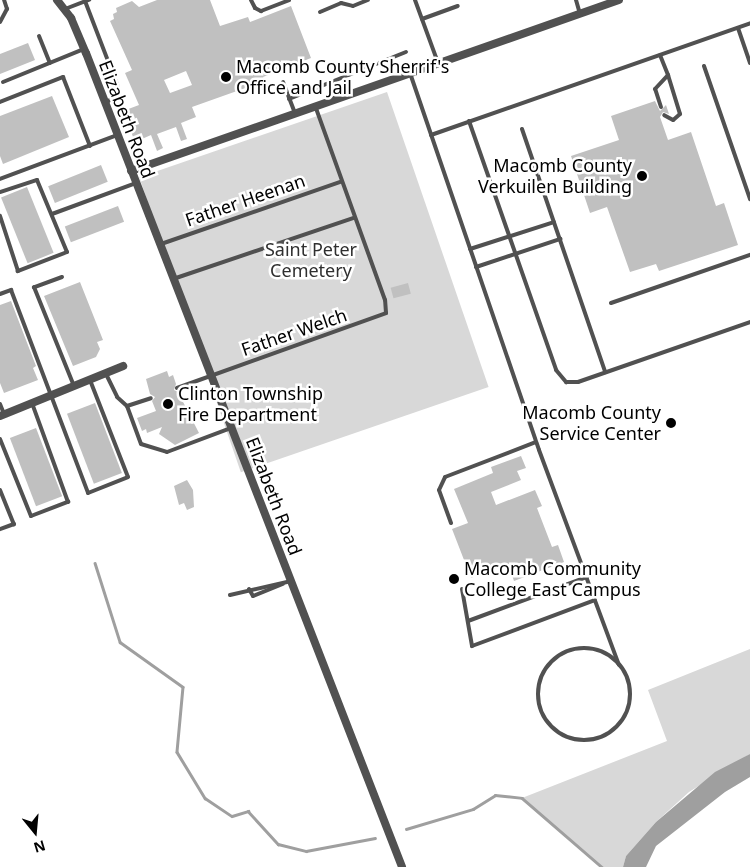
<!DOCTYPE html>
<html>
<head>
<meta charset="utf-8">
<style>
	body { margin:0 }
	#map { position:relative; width:750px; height:867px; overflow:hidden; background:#fff; font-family:"Noto Sans",sans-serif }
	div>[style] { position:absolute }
	.green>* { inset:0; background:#d8d8d8; transform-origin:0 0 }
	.water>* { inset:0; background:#9f9f9f }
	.stream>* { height:2.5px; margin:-1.25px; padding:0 1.25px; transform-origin:1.25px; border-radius:1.25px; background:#9f9f9f }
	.building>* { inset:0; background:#c0c0c0; transform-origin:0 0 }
	.service>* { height:4px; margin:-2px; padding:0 2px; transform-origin:2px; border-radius:2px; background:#515151 }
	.service>.ring { margin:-2px; padding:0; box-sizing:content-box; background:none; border:4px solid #515151; border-radius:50% }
	.minor>* { height:8px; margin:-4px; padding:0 4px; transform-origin:4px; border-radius:4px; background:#515151 }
	.dots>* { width:14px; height:14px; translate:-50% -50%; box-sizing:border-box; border:2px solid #fff; border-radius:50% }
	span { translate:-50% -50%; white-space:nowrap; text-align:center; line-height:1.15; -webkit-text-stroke:5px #fff; paint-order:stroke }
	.poi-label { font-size:18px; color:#000 }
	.left { translate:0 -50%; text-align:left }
	.right { translate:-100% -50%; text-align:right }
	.street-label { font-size:18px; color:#000 }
	.park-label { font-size:18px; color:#2f2f2f }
	.north { position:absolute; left:10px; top:807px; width:50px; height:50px; -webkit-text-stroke:4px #fff; paint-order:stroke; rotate:163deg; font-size:14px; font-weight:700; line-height:20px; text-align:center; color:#000 }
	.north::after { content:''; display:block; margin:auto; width:18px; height:22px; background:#000; clip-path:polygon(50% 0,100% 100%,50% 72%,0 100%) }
</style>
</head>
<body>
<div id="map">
	<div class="green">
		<i style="left:387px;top:92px;width:312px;height:262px;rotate:71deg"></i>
		<i style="clip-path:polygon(750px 649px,750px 754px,689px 792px,656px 822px,626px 856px,623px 867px,602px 867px,522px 798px,667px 741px,648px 690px)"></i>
	</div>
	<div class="water">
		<i style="clip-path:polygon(750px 754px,750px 777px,725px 792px,656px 846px,646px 867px,623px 867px,626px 856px,656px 822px,715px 772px)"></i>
	</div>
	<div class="stream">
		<i style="left:95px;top:563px;width:83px;rotate:72.4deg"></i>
		<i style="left:120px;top:642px;width:77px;rotate:35.5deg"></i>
		<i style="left:183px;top:687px;width:65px;rotate:95.3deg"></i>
		<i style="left:177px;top:752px;width:54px;rotate:58.7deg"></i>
		<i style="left:205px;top:798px;width:32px;rotate:34deg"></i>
		<i style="left:232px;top:816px;width:17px;rotate:-17deg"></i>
		<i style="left:248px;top:811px;width:45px;rotate:47.7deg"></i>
		<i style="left:278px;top:844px;width:29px;rotate:14deg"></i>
		<i style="left:306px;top:851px;width:70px;rotate:-10.7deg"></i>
		<i style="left:406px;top:829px;width:70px;rotate:-16.6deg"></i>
		<i style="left:473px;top:809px;width:26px;rotate:-32deg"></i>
		<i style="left:495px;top:795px;width:27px;rotate:6deg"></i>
		<i style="left:522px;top:798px;width:106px;rotate:40.8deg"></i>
	</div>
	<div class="building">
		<i style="clip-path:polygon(evenodd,157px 0,210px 0,220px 26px,248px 17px,250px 22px,291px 6px,311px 58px,263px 77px,268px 89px,254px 95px,251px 86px,192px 107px,196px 117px,181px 123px,187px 139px,181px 141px,176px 127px,157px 134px,163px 148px,157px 151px,151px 135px,135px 142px,123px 111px,139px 105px,125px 73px,132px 70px,110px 21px,114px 19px,113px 14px,117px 12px,116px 8px,132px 1px,139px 7px,157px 0,186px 71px,192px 85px,170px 93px,164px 80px,186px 71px)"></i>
		<i style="clip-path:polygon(28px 43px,35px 60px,0 74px,0 54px)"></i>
		<i style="clip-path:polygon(52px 96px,69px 137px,3px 164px,0 156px,0 116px)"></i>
		<i style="clip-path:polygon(655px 101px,660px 111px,666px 105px,669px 114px,663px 112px,660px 117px,668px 140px,691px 132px,716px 206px,724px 203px,738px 245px,659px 271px,656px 264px,630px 272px,607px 207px,590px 213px,571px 156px,619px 140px,611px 116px)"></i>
		<i style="left:101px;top:165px;width:18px;height:57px;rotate:68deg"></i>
		<i style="left:27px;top:187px;width:71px;height:28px;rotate:68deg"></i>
		<i style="left:118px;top:206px;width:17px;height:57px;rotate:69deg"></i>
		<i style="clip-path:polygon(80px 282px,103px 340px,97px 342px,100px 349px,96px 357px,73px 366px,44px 296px)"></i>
		<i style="left:408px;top:283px;width:11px;height:18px;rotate:75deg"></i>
		<i style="clip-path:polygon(11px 301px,36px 366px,33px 368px,38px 380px,4px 393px,0 383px,0 305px)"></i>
		<i style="clip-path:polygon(167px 371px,169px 377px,173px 375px,176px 384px,174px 390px,178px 392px,199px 433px,175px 445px,159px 434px,162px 427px,147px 433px,146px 429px,142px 431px,137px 418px,156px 411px,152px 401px,155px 397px,150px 394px,146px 379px)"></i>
		<i style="left:95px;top:403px;width:75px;height:30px;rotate:69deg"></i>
		<i style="left:36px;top:428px;width:73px;height:28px;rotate:69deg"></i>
		<i style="clip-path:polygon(521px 456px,526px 468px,517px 471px,521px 480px,491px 492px,496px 505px,535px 490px,542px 506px,537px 508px,552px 547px,558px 545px,564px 562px,514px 581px,508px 564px,471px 578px,452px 529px,468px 523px,454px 489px,493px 473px,491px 467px)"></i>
		<i style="clip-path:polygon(187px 480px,193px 490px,194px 507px,187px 510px,184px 503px,179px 505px,174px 486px)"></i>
	</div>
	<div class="service">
		<i style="left:251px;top:0;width:9px;rotate:63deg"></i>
		<i style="left:255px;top:8px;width:7px;rotate:27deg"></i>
		<i style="left:261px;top:11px;width:30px;rotate:-21deg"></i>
		<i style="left:415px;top:0;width:67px;rotate:69.9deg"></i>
		<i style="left:576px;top:0;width:15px;rotate:74deg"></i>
		<i style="left:85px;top:1px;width:92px;rotate:69deg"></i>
		<i style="left:118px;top:87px;width:8px;rotate:104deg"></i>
		<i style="left:116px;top:95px;width:14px;rotate:141deg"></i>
		<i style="left:65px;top:9px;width:26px;rotate:-21deg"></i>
		<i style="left:320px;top:12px;width:23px;rotate:-23deg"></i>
		<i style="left:341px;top:3px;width:12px;rotate:14deg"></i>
		<i style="left:353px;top:6px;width:16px;rotate:-22deg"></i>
		<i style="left:422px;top:19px;width:38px;rotate:-20deg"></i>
		<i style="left:0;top:22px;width:15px;rotate:-62deg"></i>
		<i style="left:7px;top:9px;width:9px;rotate:-108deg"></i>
		<i style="left:738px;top:28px;width:37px;rotate:71deg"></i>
		<i style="left:39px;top:36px;width:29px;rotate:68deg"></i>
		<i style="left:660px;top:55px;width:22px;rotate:68deg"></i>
		<i style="left:704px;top:66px;width:141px;rotate:70.9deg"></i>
		<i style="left:410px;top:73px;width:398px;rotate:71.1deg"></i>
		<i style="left:539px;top:450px;width:229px;rotate:69.6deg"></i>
		<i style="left:3px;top:82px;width:87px;rotate:-22.2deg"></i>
		<i style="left:283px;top:82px;width:33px;rotate:69deg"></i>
		<i style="left:289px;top:99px;width:126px;rotate:-21.9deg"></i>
		<i style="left:0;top:102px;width:68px;rotate:-21.6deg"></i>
		<i style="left:63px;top:77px;width:74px;rotate:68.6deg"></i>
		<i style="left:661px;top:107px;width:19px;rotate:-108deg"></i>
		<i style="left:655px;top:89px;width:19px;rotate:-47deg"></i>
		<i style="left:668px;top:75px;width:41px;rotate:72.9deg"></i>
		<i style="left:680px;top:114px;width:9px;rotate:139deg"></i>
		<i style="left:673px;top:120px;width:10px;rotate:-151deg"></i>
		<i style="left:469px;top:121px;width:264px;rotate:70.7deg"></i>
		<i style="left:556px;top:370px;width:16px;rotate:50deg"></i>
		<i style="left:566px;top:382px;width:12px"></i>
		<i style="left:578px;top:382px;width:182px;rotate:-19.2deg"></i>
		<i style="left:522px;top:129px;width:257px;rotate:71.1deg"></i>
		<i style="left:431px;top:135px;width:338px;rotate:-19.3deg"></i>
		<i style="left:0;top:179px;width:125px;rotate:-20.6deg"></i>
		<i style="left:0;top:192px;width:39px;rotate:-18deg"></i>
		<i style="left:37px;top:180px;width:78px;rotate:67.4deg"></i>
		<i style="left:67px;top:252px;width:53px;rotate:158.8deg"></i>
		<i style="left:18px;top:271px;width:58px;rotate:-108.1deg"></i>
		<i style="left:52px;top:214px;width:90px;rotate:-20.3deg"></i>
		<i style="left:161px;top:244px;width:189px;rotate:-19.1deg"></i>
		<i style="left:470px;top:249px;width:88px;rotate:-17.8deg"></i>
		<i style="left:476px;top:267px;width:89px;rotate:-18.4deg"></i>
		<i style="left:62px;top:277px;width:30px;rotate:160deg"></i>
		<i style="left:34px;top:287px;width:107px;rotate:68deg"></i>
		<i style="left:173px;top:279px;width:190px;rotate:-18.7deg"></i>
		<i style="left:0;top:294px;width:12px;rotate:-20deg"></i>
		<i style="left:11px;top:290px;width:217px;rotate:69.2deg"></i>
		<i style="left:88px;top:493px;width:43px;rotate:-21.8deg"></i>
		<i style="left:128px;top:477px;width:104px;rotate:-111.4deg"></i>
		<i style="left:611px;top:303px;width:147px;rotate:-19.1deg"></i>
		<i style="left:106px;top:374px;width:25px;rotate:64deg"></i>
		<i style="left:117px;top:397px;width:13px;rotate:42deg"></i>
		<i style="left:127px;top:406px;width:40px;rotate:69.8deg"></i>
		<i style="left:141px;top:444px;width:27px;rotate:17deg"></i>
		<i style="left:167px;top:452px;width:68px;rotate:-20.6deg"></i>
		<i style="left:177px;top:388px;width:222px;rotate:-19.7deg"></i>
		<i style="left:386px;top:313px;width:13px;rotate:-94deg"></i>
		<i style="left:385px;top:300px;width:206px;rotate:-109.8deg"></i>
		<i style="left:0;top:404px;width:11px;rotate:68deg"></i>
		<i style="left:127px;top:406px;width:25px;rotate:-18deg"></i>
		<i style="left:0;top:439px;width:83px;rotate:68.1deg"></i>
		<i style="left:31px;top:516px;width:40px;rotate:-21deg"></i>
		<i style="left:68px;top:502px;width:105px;rotate:-110deg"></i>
		<i style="left:0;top:490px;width:37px;rotate:68deg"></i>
		<i style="left:14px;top:524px;width:15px;rotate:160deg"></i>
		<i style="left:451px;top:523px;width:35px;rotate:-110deg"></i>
		<i style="left:439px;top:490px;width:14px;rotate:-65deg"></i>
		<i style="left:445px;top:477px;width:97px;rotate:-21deg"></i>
		<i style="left:249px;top:589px;width:8px;rotate:60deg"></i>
		<i style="left:253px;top:596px;width:32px;rotate:-22deg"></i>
		<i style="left:462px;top:589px;width:58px;rotate:80deg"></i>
		<i style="left:472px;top:646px;width:131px;rotate:-20.5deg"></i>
		<i style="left:230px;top:595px;width:63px;rotate:-12.9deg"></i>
		<i style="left:468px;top:621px;width:127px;rotate:-20.3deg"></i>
		<i class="ring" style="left:538px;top:648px;width:88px;height:88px"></i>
	</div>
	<div class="minor">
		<i style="left:57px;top:0;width:23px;rotate:52deg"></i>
		<i style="left:71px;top:18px;width:38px;rotate:67deg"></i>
		<i style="left:86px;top:53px;width:873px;rotate:68.78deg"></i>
		<i style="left:131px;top:171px;width:517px;rotate:-19.31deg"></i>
		<i style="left:0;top:416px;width:133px;rotate:-22.1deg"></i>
	</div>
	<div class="dots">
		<i style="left:226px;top:77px;background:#000"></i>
		<i style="left:642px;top:176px;background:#000"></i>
		<i style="left:168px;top:404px;background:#000"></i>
		<i style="left:671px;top:423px;background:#000"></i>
		<i style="left:454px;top:579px;background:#000"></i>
	</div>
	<div class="poi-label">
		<span class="left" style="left:236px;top:77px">Macomb County Sherrif's<br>Office and Jail</span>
		<span class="right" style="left:632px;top:176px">Macomb County<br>Verkuilen Building</span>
		<span class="left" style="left:178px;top:404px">Clinton Township<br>Fire Department</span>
		<span class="right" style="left:661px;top:423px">Macomb County<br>Service Center</span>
		<span class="left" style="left:464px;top:579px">Macomb Community<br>College East Campus</span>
	</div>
	<div class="street-label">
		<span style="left:127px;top:119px;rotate:69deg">Elizabeth Road</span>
		<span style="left:245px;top:200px;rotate:-19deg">Father Heenan</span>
		<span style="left:294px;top:332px;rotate:-19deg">Father Welch</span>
		<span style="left:274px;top:496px;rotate:69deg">Elizabeth Road</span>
	</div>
	<div class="park-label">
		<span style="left:311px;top:260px">Saint Peter<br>Cemetery</span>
	</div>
	<div class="north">N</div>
</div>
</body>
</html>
